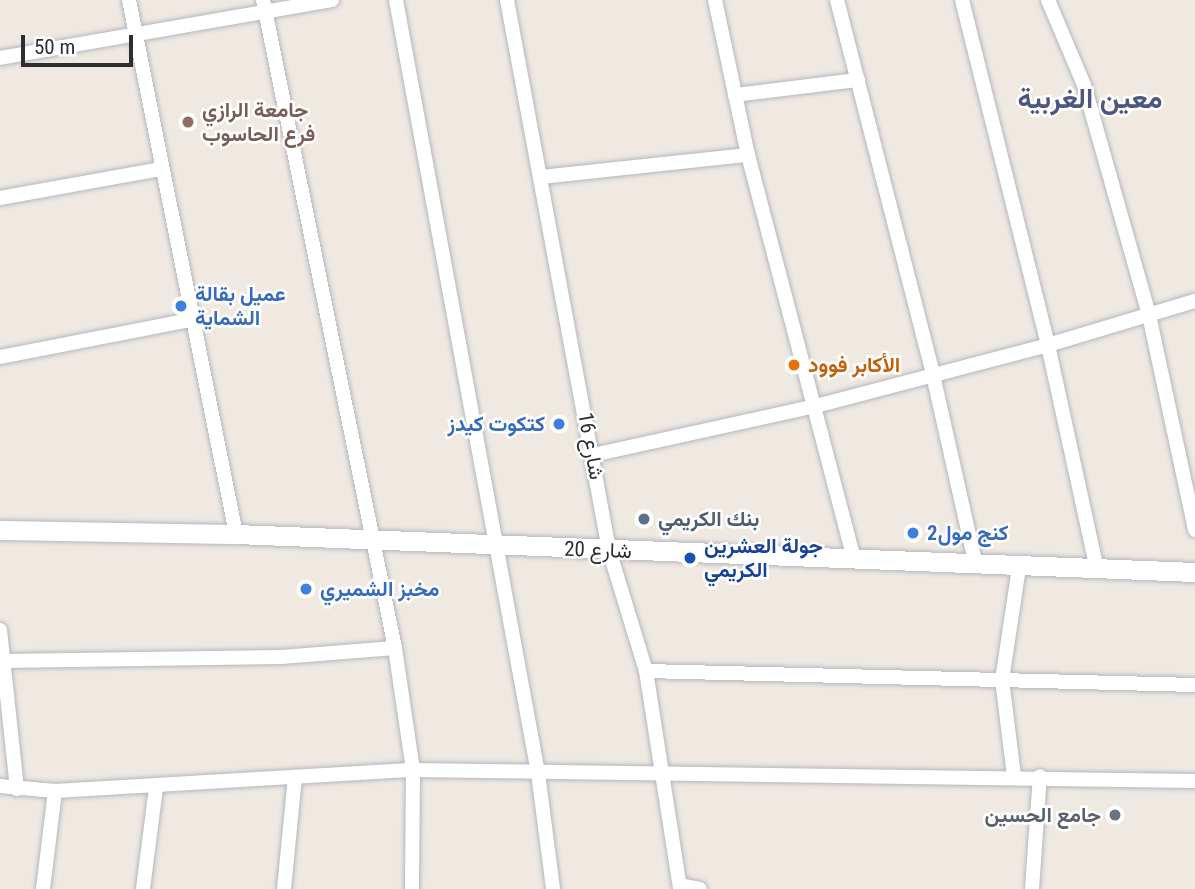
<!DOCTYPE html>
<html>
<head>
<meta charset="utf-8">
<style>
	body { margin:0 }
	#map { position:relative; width:1195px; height:889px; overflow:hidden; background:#efe9e1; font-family:"Roboto Condensed",Vazirmatn,sans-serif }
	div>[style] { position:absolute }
	.roads { filter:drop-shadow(0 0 2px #b4b7c1) drop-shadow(0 0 2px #b4b7c1) }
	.street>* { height:14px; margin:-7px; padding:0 7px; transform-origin:7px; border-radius:7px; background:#fff }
	.secondary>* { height:19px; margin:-9.5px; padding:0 9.5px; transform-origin:9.5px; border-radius:9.5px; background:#fff }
	.dots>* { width:19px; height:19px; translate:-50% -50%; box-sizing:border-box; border:4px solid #fff; border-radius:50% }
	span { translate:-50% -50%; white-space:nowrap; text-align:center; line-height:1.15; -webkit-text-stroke:5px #fff; paint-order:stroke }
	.education-label { font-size:21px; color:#785e54; font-weight:700 }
	.left { translate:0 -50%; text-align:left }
	.shop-label { font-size:21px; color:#366cbe; font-weight:700 }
	.right { translate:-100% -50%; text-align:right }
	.food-label { font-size:21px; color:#c56008; font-weight:700 }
	.street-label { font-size:21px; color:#2e2e2e }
	.service-label { font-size:21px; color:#4e5e75; font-weight:700 }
	.transit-label { font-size:21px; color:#164399; font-weight:700 }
	.worship-label { font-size:21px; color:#5b616d; font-weight:700 }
	.district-label { font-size:28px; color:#4d5680; font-weight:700 }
	.scale { position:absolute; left:21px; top:35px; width:112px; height:32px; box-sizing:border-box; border:4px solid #2e2e2e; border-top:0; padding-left:9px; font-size:21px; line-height:24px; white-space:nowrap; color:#2e2e2e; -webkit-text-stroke:5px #fff; paint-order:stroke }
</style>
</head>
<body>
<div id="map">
	<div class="roads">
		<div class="street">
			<i style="left:129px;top:0;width:545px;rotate:78.67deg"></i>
			<i style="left:263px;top:0;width:661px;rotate:78.49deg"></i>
			<i style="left:395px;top:648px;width:123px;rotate:81.6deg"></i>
			<i style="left:413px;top:770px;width:119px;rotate:90.5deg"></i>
			<i style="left:396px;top:0;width:786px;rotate:79.59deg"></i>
			<i style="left:538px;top:773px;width:117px;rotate:82.6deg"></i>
			<i style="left:507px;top:0;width:559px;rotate:79.49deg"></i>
			<i style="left:609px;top:550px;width:127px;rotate:73deg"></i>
			<i style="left:646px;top:671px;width:221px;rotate:81.1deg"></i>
			<i style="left:715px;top:0;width:158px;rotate:78deg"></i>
			<i style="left:748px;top:155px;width:419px;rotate:75.3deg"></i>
			<i style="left:837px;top:0;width:387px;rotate:75.6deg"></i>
			<i style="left:933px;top:375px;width:196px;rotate:77.3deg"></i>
			<i style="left:962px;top:0;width:356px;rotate:76deg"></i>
			<i style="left:1048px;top:345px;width:229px;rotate:77.7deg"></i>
			<i style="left:1048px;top:0;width:92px;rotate:67deg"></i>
			<i style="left:1084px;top:85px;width:239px;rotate:74.2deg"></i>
			<i style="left:1149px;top:315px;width:220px;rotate:77.9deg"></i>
			<i style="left:0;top:58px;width:337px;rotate:-9.9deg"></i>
			<i style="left:735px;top:95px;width:124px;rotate:-7deg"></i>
			<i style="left:541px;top:177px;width:208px;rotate:-6.1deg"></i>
			<i style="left:0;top:198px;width:164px;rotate:-10.2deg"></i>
			<i style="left:0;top:357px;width:199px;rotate:-11deg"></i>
			<i style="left:593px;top:455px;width:228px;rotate:-12.4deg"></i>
			<i style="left:816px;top:406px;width:240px;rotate:-14.7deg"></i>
			<i style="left:1048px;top:345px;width:153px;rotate:-16.7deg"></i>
			<i style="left:0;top:630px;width:160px;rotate:83.9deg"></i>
			<i style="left:3px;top:661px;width:278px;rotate:-0.8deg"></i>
			<i style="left:281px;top:657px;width:114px;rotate:-4.5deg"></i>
			<i style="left:646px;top:671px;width:549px;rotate:1.46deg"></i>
			<i style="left:1014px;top:776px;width:97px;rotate:-97.1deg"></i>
			<i style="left:1002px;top:680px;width:114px;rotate:-81.4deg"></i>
			<i style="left:0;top:786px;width:55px;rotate:5.2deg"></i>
			<i style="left:55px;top:791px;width:359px;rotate:-3.4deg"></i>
			<i style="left:413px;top:770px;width:782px;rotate:0.81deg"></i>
			<i style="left:680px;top:885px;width:20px;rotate:11deg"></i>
			<i style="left:43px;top:889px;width:99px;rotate:-83deg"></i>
			<i style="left:143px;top:889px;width:103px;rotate:-82.7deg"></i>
			<i style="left:284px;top:889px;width:113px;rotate:-84.4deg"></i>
			<i style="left:1032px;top:889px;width:113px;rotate:-86deg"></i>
		</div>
		<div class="secondary">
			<i style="left:0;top:530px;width:236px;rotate:1deg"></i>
			<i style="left:236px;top:534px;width:960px;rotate:2.27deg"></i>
		</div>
	</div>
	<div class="dots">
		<i style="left:188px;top:122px;background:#8d6e63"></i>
		<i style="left:181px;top:306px;background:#3f7fe0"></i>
		<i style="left:794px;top:365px;background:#e8710a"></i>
		<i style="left:559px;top:424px;background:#3f7fe0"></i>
		<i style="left:644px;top:519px;background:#5c6f8a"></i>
		<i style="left:913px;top:533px;background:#3f7fe0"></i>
		<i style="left:690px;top:558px;background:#1a4fb4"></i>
		<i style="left:306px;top:589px;background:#3f7fe0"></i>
		<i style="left:1115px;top:815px;background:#6b7280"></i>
	</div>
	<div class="education-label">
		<span class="left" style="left:202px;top:122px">جامعة الرازي<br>فرع الحاسوب</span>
	</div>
	<div class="shop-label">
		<span class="left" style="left:195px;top:306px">عميل بقالة<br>الشماية</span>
		<span class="right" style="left:545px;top:424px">كتكوت كيدز</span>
		<span class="left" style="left:927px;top:533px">كنج مول2</span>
		<span class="left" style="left:320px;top:589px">مخبز الشميري</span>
	</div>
	<div class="food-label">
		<span class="left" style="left:808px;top:365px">الأكابر فوود</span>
	</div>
	<div class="street-label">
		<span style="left:591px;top:446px;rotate:80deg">شارع 16</span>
		<span style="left:598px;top:550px;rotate:2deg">شارع 20</span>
	</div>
	<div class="service-label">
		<span class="left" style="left:658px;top:519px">بنك الكريمي</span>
	</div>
	<div class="transit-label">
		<span class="left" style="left:704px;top:558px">جولة العشرين<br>الكريمي</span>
	</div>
	<div class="worship-label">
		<span class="right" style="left:1101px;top:815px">جامع الحسين</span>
	</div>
	<div class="district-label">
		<span style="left:1090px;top:99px">معين الغربية</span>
	</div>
	<div class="scale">50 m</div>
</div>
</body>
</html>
